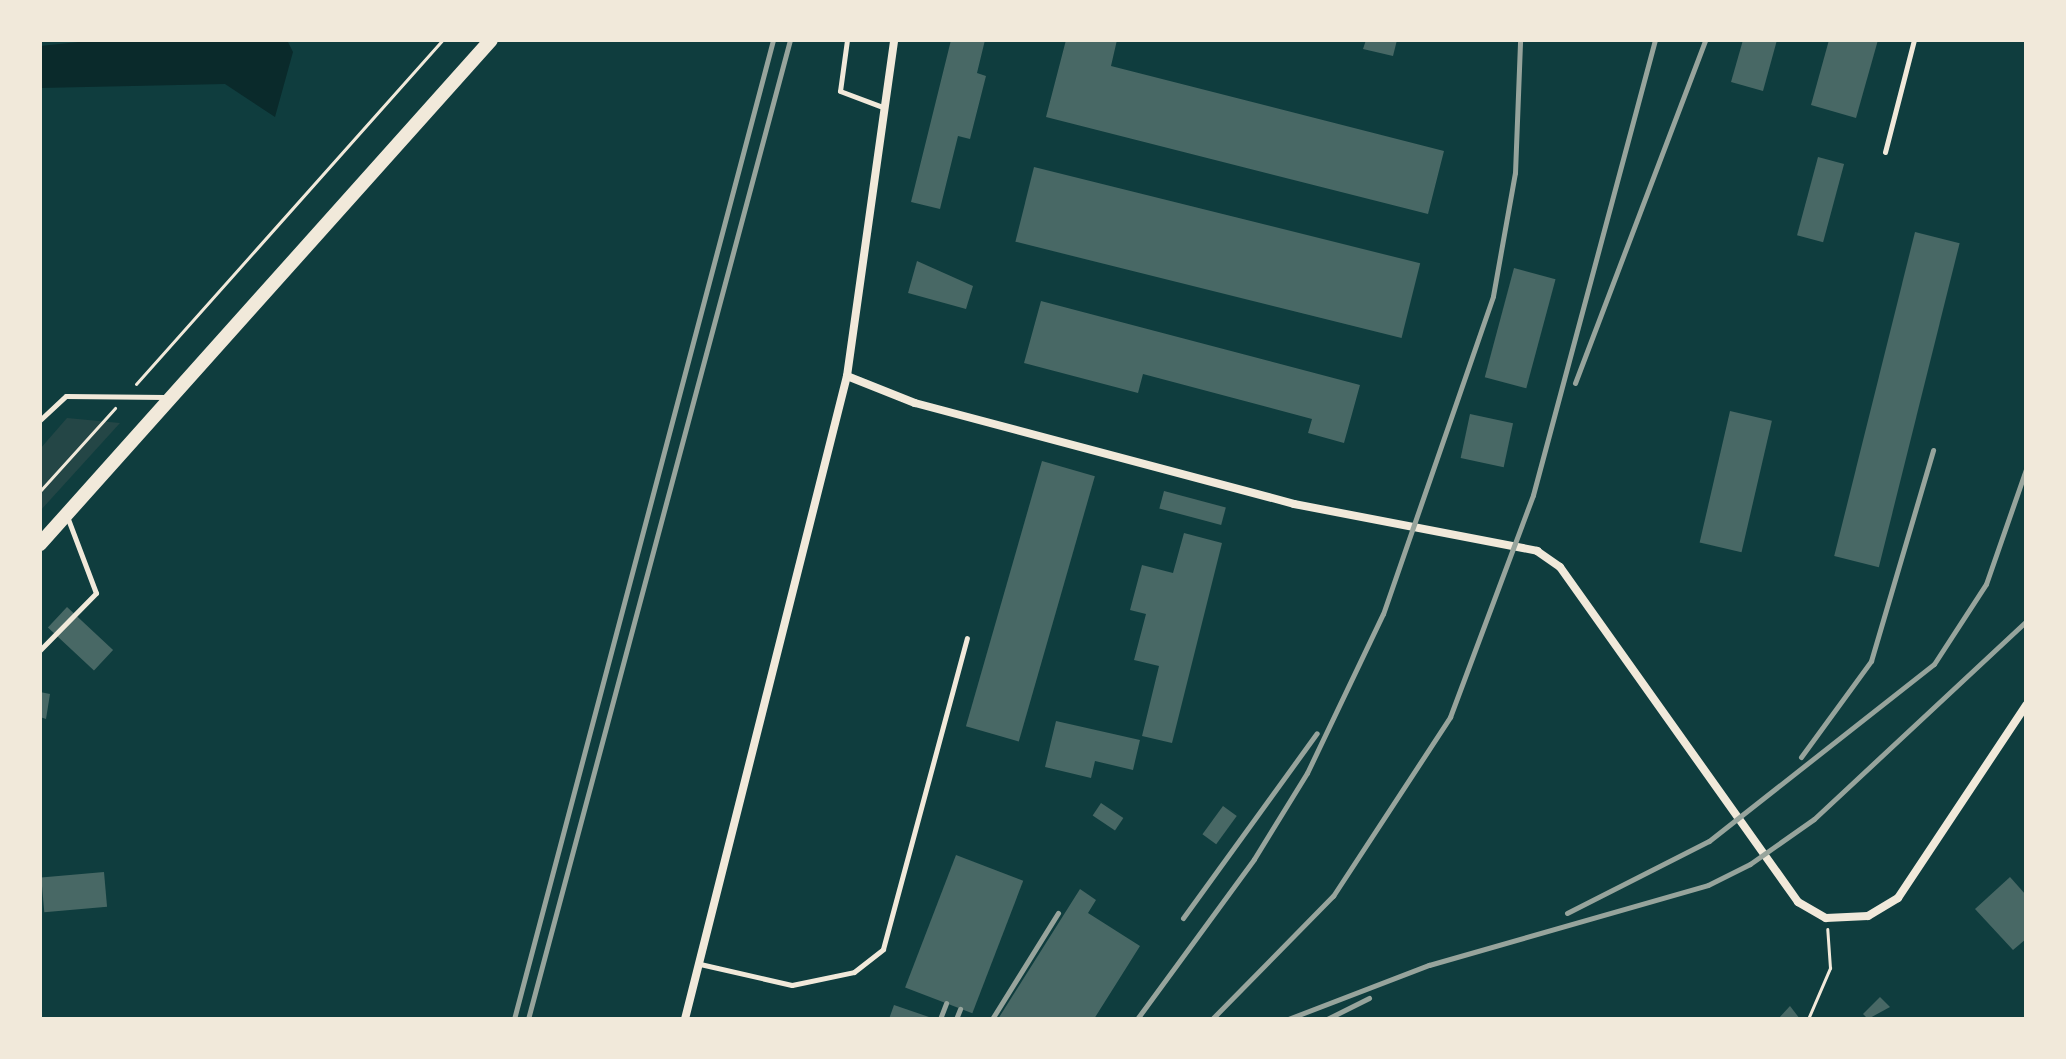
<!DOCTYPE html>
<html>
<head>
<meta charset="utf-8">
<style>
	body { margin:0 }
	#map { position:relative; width:2066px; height:1059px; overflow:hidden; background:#0f3d3e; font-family:"Noto Sans",sans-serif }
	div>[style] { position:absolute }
	.green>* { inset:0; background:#244646 }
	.water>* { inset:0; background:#0a2a2b }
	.building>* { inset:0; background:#486865; transform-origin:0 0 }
	.path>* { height:3px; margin:-1.5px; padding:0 1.5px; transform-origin:1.5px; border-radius:1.5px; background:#f1e9da }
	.service>* { height:5px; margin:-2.5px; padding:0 2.5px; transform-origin:2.5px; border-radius:2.5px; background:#f1e9da }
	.minor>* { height:8px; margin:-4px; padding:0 4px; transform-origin:4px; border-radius:4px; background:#f1e9da }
	.secondary>* { height:14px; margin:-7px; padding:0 7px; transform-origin:7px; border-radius:7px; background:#f1e9da }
	.rail>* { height:5px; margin:-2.5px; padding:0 2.5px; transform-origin:2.5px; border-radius:2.5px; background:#97a49c }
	span { translate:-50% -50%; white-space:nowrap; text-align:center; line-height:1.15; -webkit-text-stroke:8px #f1e9da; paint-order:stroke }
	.frame { position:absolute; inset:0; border:42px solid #f1e9da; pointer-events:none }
</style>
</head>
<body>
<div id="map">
	<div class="green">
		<i style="clip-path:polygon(67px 418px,120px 423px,40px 511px,40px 449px)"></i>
	</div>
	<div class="water">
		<i style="clip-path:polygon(98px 40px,287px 40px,293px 52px,275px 117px,225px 84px,40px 88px,40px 46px)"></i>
	</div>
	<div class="building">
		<i style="clip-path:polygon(951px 40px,985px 40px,977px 73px,986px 76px,970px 139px,958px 136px,940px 209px,911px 202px)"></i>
		<i style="clip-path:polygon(1066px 40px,1117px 40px,1111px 66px,1444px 151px,1428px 214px,1046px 117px)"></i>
		<i style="clip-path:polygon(1366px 40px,1397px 40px,1393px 56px,1363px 49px)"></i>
		<i style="clip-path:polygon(1743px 40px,1777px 40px,1763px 91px,1731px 82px)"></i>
		<i style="clip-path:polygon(1829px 40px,1878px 40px,1856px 118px,1811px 105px)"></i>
		<i style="left:1818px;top:157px;width:27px;height:81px;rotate:15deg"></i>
		<i style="left:1034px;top:167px;width:398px;height:77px;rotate:14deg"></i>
		<i style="left:1915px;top:232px;width:46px;height:334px;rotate:14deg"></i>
		<i style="clip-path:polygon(917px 261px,973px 286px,966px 309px,908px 293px)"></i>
		<i style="left:1514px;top:268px;width:43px;height:113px;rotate:15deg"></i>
		<i style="clip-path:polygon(1041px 301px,1360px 385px,1344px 443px,1308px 433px,1312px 419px,1143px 374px,1138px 393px,1024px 363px)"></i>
		<i style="left:1730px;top:411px;width:43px;height:135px;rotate:13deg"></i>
		<i style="left:1470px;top:414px;width:44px;height:45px;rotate:12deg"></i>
		<i style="left:1042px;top:461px;width:55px;height:276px;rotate:16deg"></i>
		<i style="left:1164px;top:491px;width:64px;height:18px;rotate:15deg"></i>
		<i style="clip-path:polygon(1184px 533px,1222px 543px,1172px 743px,1142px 736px,1159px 666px,1134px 660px,1146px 614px,1130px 610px,1142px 565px,1173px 573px)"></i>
		<i style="left:67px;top:607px;width:63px;height:28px;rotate:43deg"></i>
		<i style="clip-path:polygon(40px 692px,50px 694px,46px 719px,40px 717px)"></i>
		<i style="clip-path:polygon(1056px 721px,1140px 740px,1133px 770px,1095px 761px,1091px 778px,1045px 767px)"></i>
		<i style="left:1101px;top:803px;width:27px;height:15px;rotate:34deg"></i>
		<i style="left:1223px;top:806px;width:17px;height:35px;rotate:36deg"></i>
		<i style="left:956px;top:855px;width:72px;height:142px;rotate:21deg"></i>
		<i style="left:104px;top:872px;width:35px;height:63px;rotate:85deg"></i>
		<i style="clip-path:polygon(2010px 877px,2026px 895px,2026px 939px,2013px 950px,1975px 909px)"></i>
		<i style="clip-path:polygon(1080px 889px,1096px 900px,1088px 913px,1140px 946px,1094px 1019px,998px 1019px)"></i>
		<i style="clip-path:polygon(1880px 997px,1890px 1007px,1868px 1019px,1863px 1014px)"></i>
		<i style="clip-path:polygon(894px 1005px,929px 1017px,928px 1019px,889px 1019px)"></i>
		<i style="clip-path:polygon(1790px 1006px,1800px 1019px,1778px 1019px)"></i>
	</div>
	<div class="path">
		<i style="left:136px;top:384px;width:461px;rotate:-48.3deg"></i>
		<i style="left:40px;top:491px;width:112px;rotate:-47.9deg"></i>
		<i style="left:1808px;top:1019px;width:56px;rotate:-66.7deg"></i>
		<i style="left:1830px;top:968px;width:39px;rotate:-94deg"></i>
	</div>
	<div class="service">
		<i style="left:847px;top:40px;width:51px;rotate:97.8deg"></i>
		<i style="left:840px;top:91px;width:43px;rotate:20.6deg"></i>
		<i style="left:1885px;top:152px;width:116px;rotate:-75.5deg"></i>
		<i style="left:40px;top:420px;width:35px;rotate:-43deg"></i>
		<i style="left:66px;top:396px;width:99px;rotate:0.6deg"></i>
		<i style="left:40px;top:650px;width:80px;rotate:-45.5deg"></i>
		<i style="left:96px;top:593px;width:79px;rotate:-110.7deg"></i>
		<i style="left:700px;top:964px;width:94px;rotate:12.9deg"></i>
		<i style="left:792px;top:985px;width:63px;rotate:-11.8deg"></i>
		<i style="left:854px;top:972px;width:37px;rotate:-38deg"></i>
		<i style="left:883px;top:949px;width:322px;rotate:-74.9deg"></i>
	</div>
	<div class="minor">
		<i style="left:847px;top:376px;width:73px;rotate:21.7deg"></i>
		<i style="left:915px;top:403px;width:392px;rotate:14.9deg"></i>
		<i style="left:1294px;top:504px;width:248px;rotate:10.9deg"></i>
		<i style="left:1537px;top:551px;width:28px;rotate:35deg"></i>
		<i style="left:1560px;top:567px;width:411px;rotate:54.6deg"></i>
		<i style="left:1798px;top:902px;width:32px;rotate:30deg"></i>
		<i style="left:1826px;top:918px;width:42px;rotate:-2.7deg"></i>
		<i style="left:1868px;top:916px;width:35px;rotate:-31deg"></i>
		<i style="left:1898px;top:898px;width:232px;rotate:-56.4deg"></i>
		<i style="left:685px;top:1019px;width:663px;rotate:-75.86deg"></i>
		<i style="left:847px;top:376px;width:339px;rotate:-82deg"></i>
	</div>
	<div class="secondary">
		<i style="left:40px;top:544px;width:676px;rotate:-48.18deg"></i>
	</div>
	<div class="rail">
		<i style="left:1575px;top:383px;width:367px;rotate:-69.2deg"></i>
		<i style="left:1801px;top:757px;width:119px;rotate:-53.9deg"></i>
		<i style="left:1871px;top:661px;width:220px;rotate:-73.6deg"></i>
		<i style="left:1567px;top:913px;width:159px;rotate:-26.9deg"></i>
		<i style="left:1709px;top:841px;width:286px;rotate:-38.2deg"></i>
		<i style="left:1934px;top:664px;width:95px;rotate:-57deg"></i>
		<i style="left:1986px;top:584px;width:122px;rotate:-70.8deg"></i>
		<i style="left:1183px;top:918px;width:228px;rotate:-54.1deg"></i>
		<i style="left:514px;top:1019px;width:1013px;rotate:-75.18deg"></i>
		<i style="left:528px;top:1019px;width:1013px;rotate:-75.02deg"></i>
		<i style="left:940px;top:1019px;width:17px;rotate:-69deg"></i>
		<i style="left:956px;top:1019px;width:11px;rotate:-68deg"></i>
		<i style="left:992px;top:1019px;width:125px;rotate:-58.1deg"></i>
		<i style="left:1137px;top:1019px;width:198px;rotate:-53.8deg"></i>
		<i style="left:1254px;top:859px;width:101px;rotate:-58.4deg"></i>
		<i style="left:1307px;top:773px;width:176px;rotate:-64.5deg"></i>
		<i style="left:1383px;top:614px;width:336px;rotate:-70.9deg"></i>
		<i style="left:1493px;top:296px;width:125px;rotate:-79.9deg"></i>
		<i style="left:1515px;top:173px;width:133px;rotate:-87.8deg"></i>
		<i style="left:1212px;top:1019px;width:173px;rotate:-45.5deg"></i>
		<i style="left:1333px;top:896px;width:214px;rotate:-56.8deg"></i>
		<i style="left:1450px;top:717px;width:237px;rotate:-69.5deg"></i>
		<i style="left:1533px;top:495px;width:471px;rotate:-75deg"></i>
		<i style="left:1288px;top:1019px;width:151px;rotate:-21deg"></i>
		<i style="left:1429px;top:965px;width:290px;rotate:-16deg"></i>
		<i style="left:1708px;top:885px;width:47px;rotate:-26.6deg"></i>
		<i style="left:1750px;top:864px;width:78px;rotate:-35.1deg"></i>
		<i style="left:1814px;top:819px;width:290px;rotate:-43deg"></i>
		<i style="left:1327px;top:1019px;width:47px;rotate:-26.6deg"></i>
	</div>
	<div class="frame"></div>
</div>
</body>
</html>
